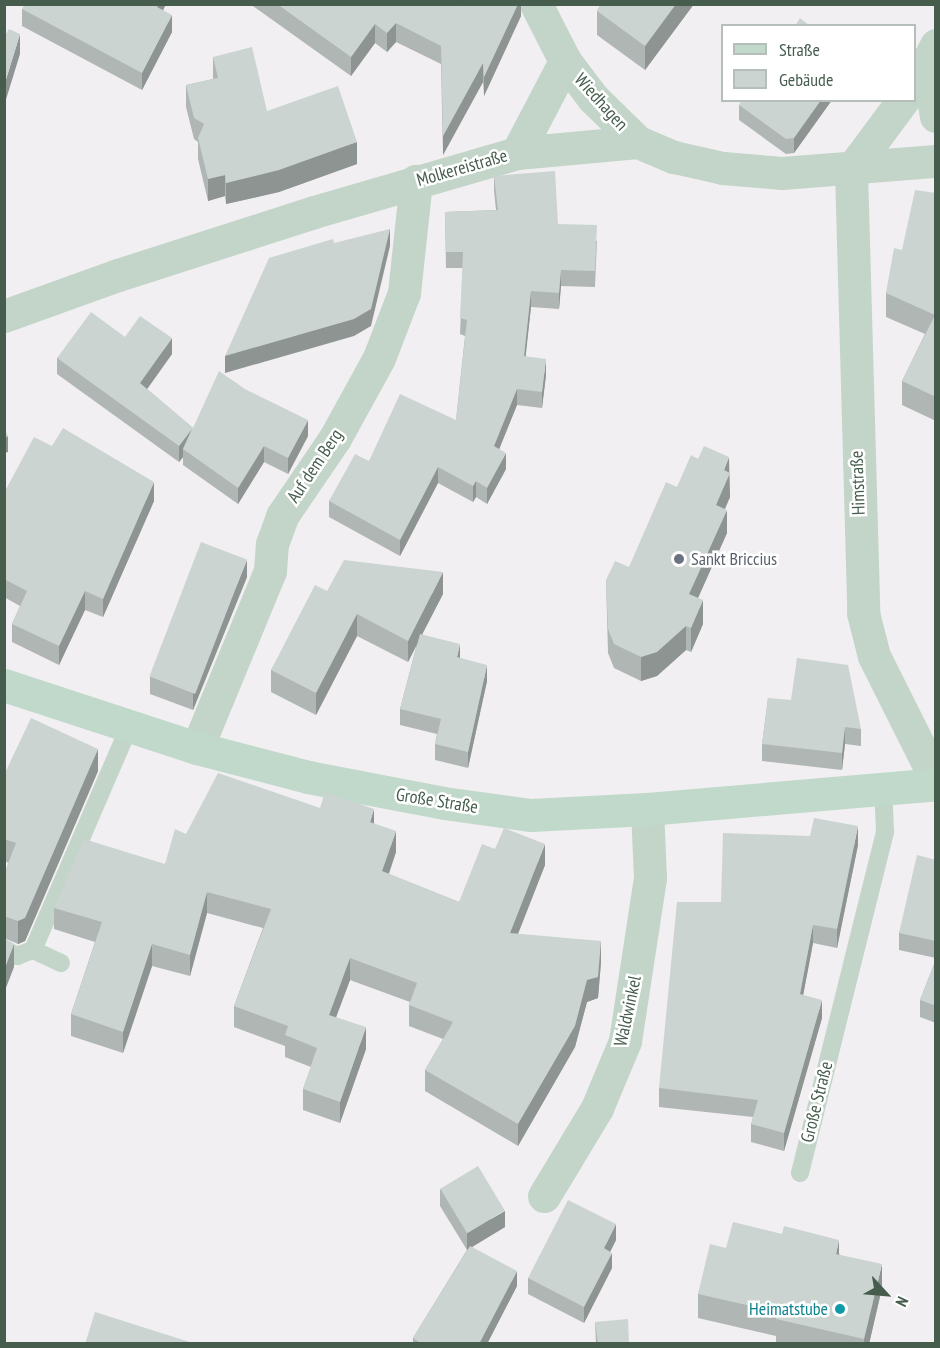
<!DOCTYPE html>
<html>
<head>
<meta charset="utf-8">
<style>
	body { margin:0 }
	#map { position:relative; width:940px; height:1348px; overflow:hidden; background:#f1eff2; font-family:"PT Sans Narrow",sans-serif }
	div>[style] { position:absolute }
	.service>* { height:18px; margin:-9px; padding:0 9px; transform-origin:9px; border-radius:9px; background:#c2d5c8 }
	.minor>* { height:33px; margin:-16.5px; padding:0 16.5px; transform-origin:16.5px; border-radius:16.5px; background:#c2d5c8 }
	.secondary>* { height:33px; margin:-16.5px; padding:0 16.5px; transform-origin:16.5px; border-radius:16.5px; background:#c1d9ca }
	.wall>* { inset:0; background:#afb6b4 }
	.shaded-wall>* { inset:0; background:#8e9492 }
	.building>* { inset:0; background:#cbd4d1; transform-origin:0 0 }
	.dots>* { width:16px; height:16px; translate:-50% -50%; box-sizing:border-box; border:3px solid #fff; border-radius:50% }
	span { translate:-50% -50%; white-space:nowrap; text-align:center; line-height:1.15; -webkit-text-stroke:5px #fff; paint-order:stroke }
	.street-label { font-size:18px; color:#465d4e }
	.worship-label { font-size:18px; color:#5b616d }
	.left { translate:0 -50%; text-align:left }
	.culture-label { font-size:18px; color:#0d838f }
	.right { translate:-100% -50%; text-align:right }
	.frame { position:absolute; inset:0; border:6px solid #465d4e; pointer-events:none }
	.legend { position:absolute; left:721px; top:24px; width:195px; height:78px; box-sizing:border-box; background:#fff; border:2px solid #b5beb8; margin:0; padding:8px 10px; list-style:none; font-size:18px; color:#465d4e }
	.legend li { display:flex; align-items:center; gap:12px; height:30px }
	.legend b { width:30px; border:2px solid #b5beb8 }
	.north { position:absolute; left:856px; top:1264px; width:60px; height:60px; -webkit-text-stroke:4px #fff; paint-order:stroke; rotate:116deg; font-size:16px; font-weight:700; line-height:24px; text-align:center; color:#465d4e }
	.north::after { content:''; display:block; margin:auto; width:21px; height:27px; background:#465d4e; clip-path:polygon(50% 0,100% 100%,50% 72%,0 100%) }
</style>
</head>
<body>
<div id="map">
	<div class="service">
		<i style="left:4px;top:949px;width:15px;rotate:28deg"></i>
		<i style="left:17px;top:956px;width:17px;rotate:-21deg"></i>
		<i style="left:61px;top:963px;width:31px;rotate:-155deg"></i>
		<i style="left:33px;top:950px;width:243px;rotate:-66.7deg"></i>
		<i style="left:800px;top:1173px;width:351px;rotate:-76deg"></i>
		<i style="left:885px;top:832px;width:47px;rotate:-92.4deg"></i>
	</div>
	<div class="minor">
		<i style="left:536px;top:4px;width:64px;rotate:63deg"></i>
		<i style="left:565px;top:61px;width:46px;rotate:52.9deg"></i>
		<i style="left:593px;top:98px;width:63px;rotate:44.4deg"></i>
		<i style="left:936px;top:45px;width:20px;rotate:117deg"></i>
		<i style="left:927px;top:63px;width:54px;rotate:80.4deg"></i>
		<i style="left:903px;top:100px;width:87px;rotate:126.6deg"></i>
		<i style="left:851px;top:170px;width:443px;rotate:88.4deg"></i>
		<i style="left:863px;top:613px;width:44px;rotate:75.7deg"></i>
		<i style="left:874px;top:656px;width:139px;rotate:63.4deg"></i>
		<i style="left:517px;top:153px;width:104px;rotate:-62.4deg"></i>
		<i style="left:4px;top:316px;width:121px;rotate:-19.8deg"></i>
		<i style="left:118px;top:275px;width:206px;rotate:-17.8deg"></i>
		<i style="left:314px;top:212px;width:211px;rotate:-16.2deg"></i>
		<i style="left:517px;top:153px;width:121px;rotate:-5.2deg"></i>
		<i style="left:638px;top:142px;width:39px;rotate:23deg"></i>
		<i style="left:674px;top:157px;width:50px;rotate:12.7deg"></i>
		<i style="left:723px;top:168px;width:59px;rotate:4.8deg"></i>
		<i style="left:782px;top:173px;width:154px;rotate:-4.5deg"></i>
		<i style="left:197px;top:748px;width:191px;rotate:-67.6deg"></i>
		<i style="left:270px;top:571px;width:27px;rotate:-86deg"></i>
		<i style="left:272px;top:544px;width:30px;rotate:-70deg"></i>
		<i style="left:282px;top:516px;width:94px;rotate:-55.8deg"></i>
		<i style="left:335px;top:438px;width:91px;rotate:-61.2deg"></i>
		<i style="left:379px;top:358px;width:70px;rotate:-69deg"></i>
		<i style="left:404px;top:293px;width:113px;rotate:-83.9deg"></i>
		<i style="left:544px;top:1196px;width:103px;rotate:-58.9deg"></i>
		<i style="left:597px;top:1108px;width:73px;rotate:-67.3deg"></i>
		<i style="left:625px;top:1041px;width:165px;rotate:-81.3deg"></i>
		<i style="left:650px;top:878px;width:69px;rotate:-92.5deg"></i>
	</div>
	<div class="secondary">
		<i style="left:4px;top:685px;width:203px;rotate:18.1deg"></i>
		<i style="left:197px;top:748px;width:115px;rotate:14.6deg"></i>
		<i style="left:308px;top:777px;width:138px;rotate:10.8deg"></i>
		<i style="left:444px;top:803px;width:88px;rotate:7.9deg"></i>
		<i style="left:531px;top:815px;width:116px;rotate:-3deg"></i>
		<i style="left:647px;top:809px;width:290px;rotate:-4.9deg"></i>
	</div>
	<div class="wall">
		<i style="clip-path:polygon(250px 4px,453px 4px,458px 7px,521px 4px,521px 16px,484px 96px,483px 82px,443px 155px,441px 64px,396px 42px,387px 52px,375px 43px,351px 76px)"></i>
		<i style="clip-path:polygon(601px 4px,694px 4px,645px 70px,597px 35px,597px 11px)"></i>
		<i style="clip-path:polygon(22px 9px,163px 10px,172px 32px,142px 90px,22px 26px)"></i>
		<i style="clip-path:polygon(213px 57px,267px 111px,357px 164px,279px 192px,226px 204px,225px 196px,208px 201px,198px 159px,198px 142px,194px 139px,186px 107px,186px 85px,213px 79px)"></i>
		<i style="clip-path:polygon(832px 100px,794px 153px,786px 154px,739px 120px,739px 105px)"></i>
		<i style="clip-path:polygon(494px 176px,558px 224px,597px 241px,595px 287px,561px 286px,559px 309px,531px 307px,525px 356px,546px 375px,542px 408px,517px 405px,499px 449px,506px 469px,487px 504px,476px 497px,473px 502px,438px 483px,400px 556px,329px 517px,329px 501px,369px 461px,456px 420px,465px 336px,460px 334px,463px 268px,446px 268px,445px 212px,496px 210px,494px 191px)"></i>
		<i style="clip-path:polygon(936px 193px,936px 421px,902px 405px,902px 381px,925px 334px,886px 317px,886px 293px,902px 250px)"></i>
		<i style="clip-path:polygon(125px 337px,172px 354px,147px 389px,193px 428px,308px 436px,288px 474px,264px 462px,238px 504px,183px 465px,183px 457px,179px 462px,57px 374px,57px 358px)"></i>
		<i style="clip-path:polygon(698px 459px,729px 473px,730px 497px,725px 509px,727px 533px,698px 598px,703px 624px,691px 652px,686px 650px,657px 676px,641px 681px,614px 668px,608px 653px,606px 580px,629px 567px,677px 487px)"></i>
		<i style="clip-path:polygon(4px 493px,154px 501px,103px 617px,85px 610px,59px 665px,12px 642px,12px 624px,20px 606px,4px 597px)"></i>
		<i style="clip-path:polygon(247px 577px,193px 710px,150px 694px,150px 677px)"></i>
		<i style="clip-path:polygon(327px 591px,443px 594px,422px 634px,460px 658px,487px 681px,468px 768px,435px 760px,435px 744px,437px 734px,400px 725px,400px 709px,417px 644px,408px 662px,357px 636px,316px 715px,271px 692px,271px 670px)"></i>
		<i style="clip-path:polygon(768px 698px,861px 729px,861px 746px,845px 744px,842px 770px,762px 761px,762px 744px)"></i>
		<i style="clip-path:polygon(98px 771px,25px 941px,18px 944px,4px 938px,4px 874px,9px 863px,4px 861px,4px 775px)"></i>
		<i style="clip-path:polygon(320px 808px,374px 823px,396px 852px,389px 874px,459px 902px,495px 849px,545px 865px,518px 934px,601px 962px,598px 998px,587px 1002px,575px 1047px,518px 1146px,425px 1091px,425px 1070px,443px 1039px,409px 1026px,409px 1005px,410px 1002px,350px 980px,336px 1017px,366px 1049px,340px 1123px,303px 1110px,303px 1089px,311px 1067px,285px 1057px,285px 1046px,234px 1027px,234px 1006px,263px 928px,207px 913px,190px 976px,152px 966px,123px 1053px,71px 1036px,71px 1014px,95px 942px,54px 929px,54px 908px,165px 864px,186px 834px)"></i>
		<i style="clip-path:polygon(858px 845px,837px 948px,813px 943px,803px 995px,822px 1018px,784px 1151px,751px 1142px,751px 1124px,753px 1117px,659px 1107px,659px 1088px,721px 902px)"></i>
		<i style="clip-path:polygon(936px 860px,936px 958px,899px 950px,899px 933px)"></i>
		<i style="clip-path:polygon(936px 959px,936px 1023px,920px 1017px,920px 1000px)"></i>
		<i style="clip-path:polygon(440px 1189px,505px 1227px,472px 1247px,517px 1286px,487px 1344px,413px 1344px,413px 1338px,467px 1250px,440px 1206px)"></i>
		<i style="clip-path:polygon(616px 1240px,610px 1252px,612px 1268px,584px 1323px,528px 1294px,528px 1278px)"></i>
		<i style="clip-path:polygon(726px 1248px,839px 1254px,882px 1288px,869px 1344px,778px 1344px,776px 1343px,776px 1336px,698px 1318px,698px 1294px)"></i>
		<i style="clip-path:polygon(595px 1322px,629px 1344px,596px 1344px)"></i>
	</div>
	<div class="shaded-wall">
		<i style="clip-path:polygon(158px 4px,166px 4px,157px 24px,157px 7px)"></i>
		<i style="clip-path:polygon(518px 4px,521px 4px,521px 16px,484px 96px,484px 77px)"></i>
		<i style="clip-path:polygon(676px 4px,694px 4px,645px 70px,645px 46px)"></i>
		<i style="clip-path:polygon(172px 15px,172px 32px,142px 90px,142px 73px)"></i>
		<i style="clip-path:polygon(396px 23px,396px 42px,387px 52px,387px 33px)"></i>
		<i style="clip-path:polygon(375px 24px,375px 43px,351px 76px,351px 57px)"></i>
		<i style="clip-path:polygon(20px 34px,20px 54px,4px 106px,4px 86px)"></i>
		<i style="clip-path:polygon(483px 63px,483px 82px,443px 155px,443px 136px)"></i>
		<i style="clip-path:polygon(821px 100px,832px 100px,794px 153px,794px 138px)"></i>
		<i style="clip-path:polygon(357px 142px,357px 164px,279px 192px,226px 204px,226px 183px)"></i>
		<i style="clip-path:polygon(225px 175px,225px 196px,208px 201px,208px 179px)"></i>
		<i style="clip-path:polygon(390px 229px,390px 246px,371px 326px,354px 336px,225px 373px,225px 356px)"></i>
		<i style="clip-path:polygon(561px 270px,561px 286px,559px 309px,559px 293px)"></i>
		<i style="clip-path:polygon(531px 291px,531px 307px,524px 372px,524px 356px)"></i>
		<i style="clip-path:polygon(172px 338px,172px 354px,140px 399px,140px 383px)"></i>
		<i style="clip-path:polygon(546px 359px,546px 375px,542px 408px,542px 392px)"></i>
		<i style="clip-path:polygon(517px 389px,517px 405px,494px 462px,494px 446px)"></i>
		<i style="clip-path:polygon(308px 420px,308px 436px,288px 474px,288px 458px)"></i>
		<i style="clip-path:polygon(192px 429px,183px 449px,183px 457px,179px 462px,179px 446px)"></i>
		<i style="clip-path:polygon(8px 436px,8px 452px,4px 453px,4px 438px)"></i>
		<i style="clip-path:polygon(264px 446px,264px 462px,238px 504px,238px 488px)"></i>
		<i style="clip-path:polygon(506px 453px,506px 469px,487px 504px,487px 488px)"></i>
		<i style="clip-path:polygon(729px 457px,730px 497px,716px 529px,716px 505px,724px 470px)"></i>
		<i style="clip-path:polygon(438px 467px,438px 483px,400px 556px,400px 540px)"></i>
		<i style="clip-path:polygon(476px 481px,476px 497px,473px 502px,473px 486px)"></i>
		<i style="clip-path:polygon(154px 482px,154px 501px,103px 617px,103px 599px)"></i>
		<i style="clip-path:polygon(727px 510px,727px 533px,689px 618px,689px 594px)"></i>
		<i style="clip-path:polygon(247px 560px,247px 577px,193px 710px,193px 693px)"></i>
		<i style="clip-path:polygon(443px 572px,443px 594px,408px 662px,408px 641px)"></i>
		<i style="clip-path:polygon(85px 591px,85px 610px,59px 665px,59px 646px)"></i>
		<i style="clip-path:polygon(703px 600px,703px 624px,691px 652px,691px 628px)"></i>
		<i style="clip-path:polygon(357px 614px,357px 636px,316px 715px,316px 693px)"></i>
		<i style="clip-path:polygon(686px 626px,686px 650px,657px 676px,641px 681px,641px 657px)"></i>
		<i style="clip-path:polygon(460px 644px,460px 660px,457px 657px)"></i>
		<i style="clip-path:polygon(487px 665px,487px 681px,468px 768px,468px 752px)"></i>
		<i style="clip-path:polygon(845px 727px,845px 744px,842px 770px,842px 753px)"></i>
		<i style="clip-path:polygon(98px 749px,98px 771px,25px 941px,18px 944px,18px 921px)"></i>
		<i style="clip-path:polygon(374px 809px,374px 830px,370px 822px)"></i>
		<i style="clip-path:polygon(858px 826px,858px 845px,837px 948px,837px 929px)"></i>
		<i style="clip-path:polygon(396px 831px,396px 852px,382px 893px,382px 871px)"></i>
		<i style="clip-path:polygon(545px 844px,545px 865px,510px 954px,510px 933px)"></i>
		<i style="clip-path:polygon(207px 892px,207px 913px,190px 976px,190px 955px)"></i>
		<i style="clip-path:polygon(813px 925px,813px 943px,800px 1012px,800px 994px)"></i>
		<i style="clip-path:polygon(601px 941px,601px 962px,598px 998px,587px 1002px,575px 1047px,518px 1146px,518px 1124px)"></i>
		<i style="clip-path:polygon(14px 944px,14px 967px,4px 993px,4px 970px)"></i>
		<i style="clip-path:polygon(152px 944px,152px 966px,123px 1053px,123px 1032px)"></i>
		<i style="clip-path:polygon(350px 958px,350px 980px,329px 1036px,329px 1015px)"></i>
		<i style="clip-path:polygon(822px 1000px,822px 1018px,784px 1151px,784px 1133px)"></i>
		<i style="clip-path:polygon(366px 1027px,366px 1049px,340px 1123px,340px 1102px)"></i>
		<i style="clip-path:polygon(505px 1211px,505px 1227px,467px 1250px,467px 1233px)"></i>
		<i style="clip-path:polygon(616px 1224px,616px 1240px,604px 1264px,604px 1248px)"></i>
		<i style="clip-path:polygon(839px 1240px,839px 1264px,836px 1254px)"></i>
		<i style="clip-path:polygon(612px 1253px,612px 1268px,584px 1323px,584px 1307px)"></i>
		<i style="clip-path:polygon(882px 1264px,882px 1288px,869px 1344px,864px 1344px,864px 1339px)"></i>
		<i style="clip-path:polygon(517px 1271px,517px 1286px,487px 1344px,479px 1344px)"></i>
	</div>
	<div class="building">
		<i style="clip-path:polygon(25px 4px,158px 4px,157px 7px,172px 15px,142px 73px,22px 9px)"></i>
		<i style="clip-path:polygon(277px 4px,453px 4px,458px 7px,459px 4px,518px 4px,484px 77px,483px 63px,443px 136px,441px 46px,396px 23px,387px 33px,375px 24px,351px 57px)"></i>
		<i style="clip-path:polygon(601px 4px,676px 4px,645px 46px,597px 11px)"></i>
		<i style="clip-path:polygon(800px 18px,810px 26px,795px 26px)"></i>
		<i style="clip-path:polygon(9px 29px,20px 34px,4px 86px,4px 37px)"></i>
		<i style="clip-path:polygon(252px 47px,267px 111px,338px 86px,357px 142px,279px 170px,226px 183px,225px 175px,208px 179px,198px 138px,204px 124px,194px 118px,186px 85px,218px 78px,213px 57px)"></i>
		<i style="clip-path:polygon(742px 100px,821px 100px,794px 138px,786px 139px,739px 105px)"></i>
		<i style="clip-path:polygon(555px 171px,558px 224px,597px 225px,595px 271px,561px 270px,559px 293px,531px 291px,524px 356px,546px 359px,542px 392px,517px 389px,494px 446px,506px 453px,487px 488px,476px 481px,473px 486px,438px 467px,400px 540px,329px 501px,355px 454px,369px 461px,400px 394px,456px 420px,467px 320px,460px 318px,463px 252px,446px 252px,445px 212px,498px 210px,494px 176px)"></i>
		<i style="clip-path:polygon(915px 190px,936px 193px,936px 397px,902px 381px,935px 315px,886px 293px,894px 248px,902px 250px)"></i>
		<i style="clip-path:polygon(390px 229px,371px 309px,354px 319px,225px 356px,269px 258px,333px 239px,334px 243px)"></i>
		<i style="clip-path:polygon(91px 312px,125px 337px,140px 316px,172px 338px,140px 383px,193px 428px,219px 371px,245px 389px,308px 420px,288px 458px,264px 446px,238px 488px,183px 449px,192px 429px,179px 446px,57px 358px)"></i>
		<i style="clip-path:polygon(4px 427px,8px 436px,4px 438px)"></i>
		<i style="clip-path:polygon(63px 428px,154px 482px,103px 599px,85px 591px,59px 646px,12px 624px,27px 591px,4px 579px,4px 493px,34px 437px,52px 446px)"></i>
		<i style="clip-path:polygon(704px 446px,729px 457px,724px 470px,730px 473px,716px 505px,727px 510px,689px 594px,703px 600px,691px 628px,686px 626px,657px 652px,641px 657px,614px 644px,608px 629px,606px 580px,615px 561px,629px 567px,666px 482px,677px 487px,691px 455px,698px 459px)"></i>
		<i style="left:201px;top:542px;width:49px;height:144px;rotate:21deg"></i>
		<i style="clip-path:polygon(344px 560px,443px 572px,408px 641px,357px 614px,316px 693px,271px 670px,315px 585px,327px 591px)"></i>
		<i style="clip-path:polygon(420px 634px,460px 644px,457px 657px,487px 665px,468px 752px,435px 744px,441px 719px,400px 709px)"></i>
		<i style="clip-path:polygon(797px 658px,848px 665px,861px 729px,845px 727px,842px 753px,762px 744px,768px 698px,791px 700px)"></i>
		<i style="clip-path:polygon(31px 718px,98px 749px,25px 918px,18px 921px,4px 916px,4px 874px,16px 843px,4px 839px,4px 775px)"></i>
		<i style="clip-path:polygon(218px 773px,320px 808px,325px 792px,374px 809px,370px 822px,396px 831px,382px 871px,459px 902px,482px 844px,495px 849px,504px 828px,545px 844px,510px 933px,601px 941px,598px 977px,587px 980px,575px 1026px,518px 1124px,425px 1070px,453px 1022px,409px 1005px,417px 983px,350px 958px,329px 1015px,366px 1027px,340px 1102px,303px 1089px,317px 1048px,285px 1035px,288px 1026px,234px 1006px,271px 909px,207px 892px,190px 955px,152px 944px,123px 1032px,71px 1014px,102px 922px,54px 908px,84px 839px,165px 864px,175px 829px,186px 834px)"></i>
		<i style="clip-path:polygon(814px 818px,858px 826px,837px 929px,813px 925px,800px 994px,822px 1000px,784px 1133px,751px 1124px,758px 1100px,659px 1088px,677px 902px,721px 902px,723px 833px,810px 836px)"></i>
		<i style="clip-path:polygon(917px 855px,936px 860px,936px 941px,899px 933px)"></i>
		<i style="clip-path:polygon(4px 938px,14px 944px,4px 970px)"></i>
		<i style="clip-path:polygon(936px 959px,936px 1006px,920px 1000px)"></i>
		<i style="left:478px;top:1166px;width:52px;height:44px;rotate:59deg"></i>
		<i style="clip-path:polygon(568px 1200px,616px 1224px,604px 1248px,612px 1253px,584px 1307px,528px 1278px)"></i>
		<i style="clip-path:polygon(733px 1222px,782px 1234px,784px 1226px,839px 1240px,836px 1254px,882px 1264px,864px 1339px,776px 1319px,777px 1312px,698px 1294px,710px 1244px,726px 1248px)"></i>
		<i style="clip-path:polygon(470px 1246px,517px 1271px,479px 1344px,422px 1344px,413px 1338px)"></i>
		<i style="clip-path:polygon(95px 1312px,196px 1344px,85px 1344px)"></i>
		<i style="clip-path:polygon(628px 1319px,629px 1344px,598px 1344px,595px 1322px)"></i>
	</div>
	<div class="dots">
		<i style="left:679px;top:559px;background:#6b7280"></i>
		<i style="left:840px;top:1309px;background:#0f9aa8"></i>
	</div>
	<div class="street-label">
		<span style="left:601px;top:102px;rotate:48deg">Wiedhagen</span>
		<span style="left:462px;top:168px;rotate:-16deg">Molkereistraße</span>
		<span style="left:315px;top:466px;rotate:-56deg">Auf dem Berg</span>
		<span style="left:858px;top:483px;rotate:-92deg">Himstraße</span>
		<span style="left:437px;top:801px;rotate:9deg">Große Straße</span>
		<span style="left:628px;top:1011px;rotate:-78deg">Waldwinkel</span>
		<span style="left:817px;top:1102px;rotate:-76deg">Große Straße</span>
	</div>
	<div class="worship-label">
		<span class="left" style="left:691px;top:559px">Sankt Briccius</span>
	</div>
	<div class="culture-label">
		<span class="right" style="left:828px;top:1309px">Heimatstube</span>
	</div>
	<div class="frame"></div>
	<ul class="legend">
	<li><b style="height:8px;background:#c1d9ca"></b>Straße</li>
	<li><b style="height:16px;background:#cbd4d1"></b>Gebäude</li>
	</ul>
	<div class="north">N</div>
</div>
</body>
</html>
